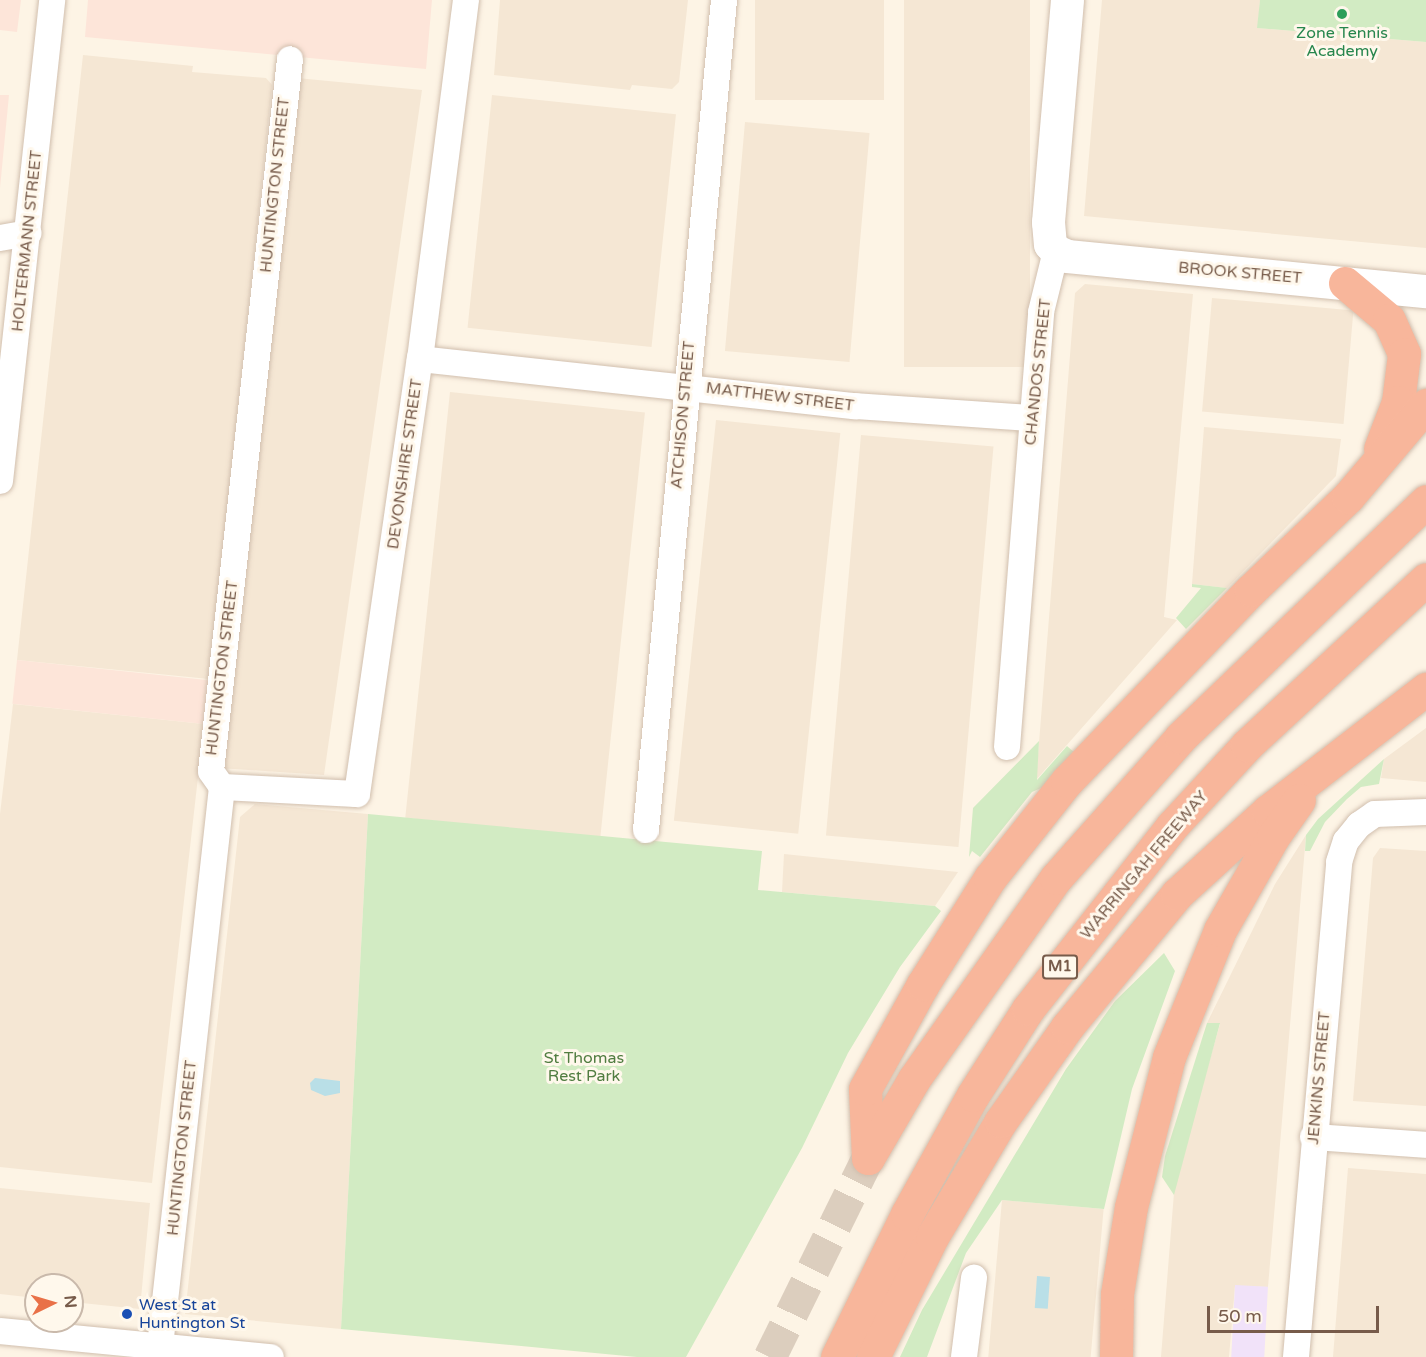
<!DOCTYPE html>
<html>
<head>
<meta charset="utf-8">
<style>
	body { margin:0 }
	#map { position:relative; width:1426px; height:1357px; overflow:hidden; background:#fdf4e5; font-family:"Varela Round",sans-serif }
	div>[style] { position:absolute }
	.residential>* { inset:0; background:#f5e7d4; transform-origin:0 0 }
	.commercial>* { inset:0; background:#fde5d9; transform-origin:0 0 }
	.education>* { inset:0; background:#f1e2f9; transform-origin:0 0 }
	.green>* { inset:0; background:#d2ebc3 }
	.water>* { inset:0; background:#b9dfe7; transform-origin:0 0 }
	.highway-tunnel>* { height:33px; margin-top:-16.5px; transform-origin:0; background:repeating-linear-gradient(90deg,#dccebe 0 33px,transparent 0 49px) }
	.roads { filter:drop-shadow(0 0 2px #d1bfae) drop-shadow(0 0 2px #d1bfae) }
	.street>* { height:26px; margin:-13px; padding:0 13px; transform-origin:13px; border-radius:13px; background:#fff }
	.secondary>* { height:33px; margin:-16.5px; padding:0 16.5px; transform-origin:16.5px; border-radius:16.5px; background:#fff }
	.highway>* { height:33px; margin:-16.5px; padding:0 16.5px; transform-origin:16.5px; border-radius:16.5px; background:#f8b69b }
	.dots>* { width:16px; height:16px; translate:-50% -50%; box-sizing:border-box; border:3px solid #fff8ec; border-radius:50% }
	span { translate:-50% -50%; white-space:nowrap; text-align:center; line-height:1.15; -webkit-text-stroke:6px #fff8ec; paint-order:stroke }
	.shield-label span { padding:2px 4px; background:#fff8ec; border:2px solid; border-radius:4px; -webkit-text-stroke-width:0 }
	.shield-label { font-size:15px; color:#775b4a; font-weight:700 }
	.leisure-label { font-size:16px; color:#27864d }
	.street-label { font-size:16px; color:#775b4a }
	.park-label { font-size:16px; color:#517d41 }
	.transit-label { font-size:16px; color:#164399 }
	.left { translate:0 -50%; text-align:left }
	.north { position:absolute; left:24px; top:1273px; width:60px; height:60px; box-sizing:border-box; background:#fff8ec; border:2px solid #c9b9ab; border-radius:50%; rotate:85deg; font-size:16px; font-weight:700; line-height:24px; text-align:center; color:#775b4a }
	.north::after { content:''; display:block; margin:auto; width:21px; height:27px; background:#e97148; clip-path:polygon(50% 0,100% 100%,50% 72%,0 100%) }
	.scale { position:absolute; left:1207px; top:1306px; width:172px; height:27px; box-sizing:border-box; border:3px solid #775b4a; border-top:0; padding-left:8px; font-size:18px; line-height:21px; white-space:nowrap; color:#775b4a; -webkit-text-stroke:4px #fff8ec; paint-order:stroke }
</style>
</head>
<body>
<div id="map">
	<div class="residential">
		<i style="clip-path:polygon(500px 0,688px 0,679px 82px,672px 89px,632px 85px,630px 90px,494px 75px)"></i>
		<i style="left:755px;top:0;width:129px;height:100px"></i>
		<i style="left:904px;top:0;width:126px;height:367px"></i>
		<i style="clip-path:polygon(1102px 0,1260px 0,1258px 28px,1426px 42px,1426px 248px,1084px 216px)"></i>
		<i style="clip-path:polygon(83px 55px,193px 66px,192px 72px,266px 78px,272px 85px,209px 679px,17px 660px)"></i>
		<i style="clip-path:polygon(297px 78px,422px 90px,324px 775px,219px 768px)"></i>
		<i style="left:492px;top:95px;width:185px;height:234px;rotate:6deg"></i>
		<i style="left:745px;top:122px;width:125px;height:230px;rotate:5deg"></i>
		<i style="clip-path:polygon(1085px 284px,1193px 294px,1164px 617px,1177px 620px,1036px 780px,1075px 293px)"></i>
		<i style="left:1212px;top:298px;width:142px;height:114px;rotate:5deg"></i>
		<i style="left:450px;top:392px;width:196px;height:428px;rotate:6deg"></i>
		<i style="left:716px;top:420px;width:125px;height:403px;rotate:6deg"></i>
		<i style="clip-path:polygon(1204px 427px,1341px 439px,1336px 476px,1227px 588px,1192px 584px)"></i>
		<i style="left:861px;top:435px;width:133px;height:402px;rotate:5deg"></i>
		<i style="clip-path:polygon(13px 704px,204px 724px,152px 1183px,0 1167px,0 814px)"></i>
		<i style="clip-path:polygon(1426px 728px,1426px 782px,1381px 778px,1384px 759px)"></i>
		<i style="clip-path:polygon(255px 804px,368px 814px,341px 1329px,185px 1314px,240px 817px)"></i>
		<i style="clip-path:polygon(1306px 835px,1268px 1287px,1235px 1286px,1229px 1357px,1161px 1357px,1175px 1180px,1220px 1024px,1207px 1023px,1275px 884px)"></i>
		<i style="clip-path:polygon(1380px 848px,1426px 851px,1426px 1106px,1353px 1101px,1373px 858px)"></i>
		<i style="clip-path:polygon(784px 854px,958px 872px,935px 906px,782px 892px)"></i>
		<i style="clip-path:polygon(1348px 1168px,1426px 1174px,1426px 1357px,1333px 1357px)"></i>
		<i style="clip-path:polygon(0 1188px,150px 1203px,140px 1309px,72px 1302px,72px 1285px,36px 1285px,36px 1298px,0 1294px)"></i>
		<i style="left:1002px;top:1200px;width:102px;height:158px;rotate:5deg"></i>
	</div>
	<div class="commercial">
		<i style="clip-path:polygon(0 0,21px 0,17px 32px,0 30px)"></i>
		<i style="clip-path:polygon(88px 0,432px 0,426px 69px,85px 37px)"></i>
		<i style="clip-path:polygon(0 95px,9px 95px,0 188px)"></i>
		<i style="left:17px;top:660px;width:193px;height:44px;rotate:6deg"></i>
	</div>
	<div class="education">
		<i style="left:1235px;top:1285px;width:33px;height:72px;rotate:3deg"></i>
	</div>
	<div class="green">
		<i style="clip-path:polygon(1260px 0,1426px 0,1426px 42px,1257px 28px)"></i>
		<i style="clip-path:polygon(1192px 584px,1227px 588px,1186px 629px,1176px 618px,1201px 588px,1192px 587px)"></i>
		<i style="clip-path:polygon(1039px 741px,1037px 780px,1067px 746px,1075px 753px,1046px 786px,1032px 792px,980px 857px,972px 851px,969px 857px,973px 808px)"></i>
		<i style="clip-path:polygon(1384px 759px,1379px 784px,1361px 787px,1347px 799px,1325px 822px,1310px 851px,1305px 851px,1306px 835px,1318px 819px)"></i>
		<i style="clip-path:polygon(368px 814px,762px 851px,758px 890px,935px 906px,941px 911px,900px 967px,848px 1053px,802px 1148px,686px 1357px,637px 1357px,341px 1329px)"></i>
		<i style="clip-path:polygon(1164px 953px,1175px 971px,1132px 1089px,1104px 1209px,1002px 1200px,966px 1253px,927px 1357px,900px 1357px,922px 1310px,1066px 1069px,1115px 1001px)"></i>
		<i style="clip-path:polygon(1207px 1023px,1220px 1023px,1174px 1195px,1162px 1177px,1165px 1156px)"></i>
	</div>
	<div class="water">
		<i style="clip-path:polygon(315px 1078px,340px 1081px,340px 1093px,325px 1096px,311px 1090px,310px 1083px)"></i>
		<i style="left:1037px;top:1276px;width:13px;height:32px;rotate:4deg"></i>
	</div>
	<div class="highway-tunnel">
		<i style="left:770px;top:1357px;width:222px;rotate:-63.8deg"></i>
	</div>
	<div class="roads">
		<div class="street">
			<i style="left:0;top:238px;width:29px;rotate:-10deg"></i>
			<i style="left:420px;top:359px;width:438px;rotate:6.2deg"></i>
			<i style="left:855px;top:406px;width:177px;rotate:3.9deg"></i>
			<i style="left:0;top:481px;width:484px;rotate:-83.8deg"></i>
			<i style="left:1007px;top:747px;width:436px;rotate:-85.5deg"></i>
			<i style="left:1041px;top:312px;width:63px;rotate:-76.2deg"></i>
			<i style="left:222px;top:787px;width:135px;rotate:3deg"></i>
			<i style="left:357px;top:794px;width:440px;rotate:-81.8deg"></i>
			<i style="left:420px;top:359px;width:362px;rotate:-82.7deg"></i>
			<i style="left:646px;top:830px;width:834px;rotate:-84.63deg"></i>
			<i style="left:1313px;top:1137px;width:113px;rotate:4deg"></i>
			<i style="left:0;top:1331px;width:272px;rotate:5.5deg"></i>
			<i style="left:160px;top:1346px;width:562px;rotate:-83.67deg"></i>
			<i style="left:222px;top:787px;width:19px;rotate:-125deg"></i>
			<i style="left:211px;top:771px;width:716px;rotate:-83.67deg"></i>
			<i style="left:964px;top:1357px;width:80px;rotate:-82.8deg"></i>
			<i style="left:1296px;top:1357px;width:497px;rotate:-85deg"></i>
			<i style="left:1339px;top:862px;width:22px;rotate:-72deg"></i>
			<i style="left:1346px;top:841px;width:21px;rotate:-51deg"></i>
			<i style="left:1359px;top:825px;width:19px;rotate:-35deg"></i>
			<i style="left:1375px;top:814px;width:51px;rotate:-2.2deg"></i>
		</div>
		<div class="secondary">
			<i style="left:1067px;top:0;width:223px;rotate:94.9deg"></i>
			<i style="left:1048px;top:222px;width:22px;rotate:85deg"></i>
			<i style="left:1050px;top:244px;width:9px;rotate:49deg"></i>
			<i style="left:1056px;top:251px;width:12px;rotate:24deg"></i>
			<i style="left:1067px;top:256px;width:361px;rotate:5.6deg"></i>
		</div>
		<div class="highway">
			<i style="left:1345px;top:283px;width:57px;rotate:40.1deg"></i>
			<i style="left:1389px;top:320px;width:37px;rotate:66deg"></i>
			<i style="left:1404px;top:354px;width:48px;rotate:97.1deg"></i>
			<i style="left:1398px;top:402px;width:50px;rotate:111deg"></i>
			<i style="left:868px;top:1158px;width:69px;rotate:-92.5deg"></i>
			<i style="left:865px;top:1089px;width:120px;rotate:-61.1deg"></i>
			<i style="left:923px;top:984px;width:125px;rotate:-57.7deg"></i>
			<i style="left:990px;top:878px;width:124px;rotate:-51.6deg"></i>
			<i style="left:1067px;top:781px;width:265px;rotate:-46.1deg"></i>
			<i style="left:1251px;top:590px;width:134px;rotate:-43.8deg"></i>
			<i style="left:1348px;top:497px;width:121px;rotate:-49.7deg"></i>
			<i style="left:868px;top:1158px;width:91px;rotate:-59.8deg"></i>
			<i style="left:914px;top:1079px;width:246px;rotate:-54.8deg"></i>
			<i style="left:1056px;top:878px;width:188px;rotate:-48.4deg"></i>
			<i style="left:1181px;top:737px;width:340px;rotate:-43.9deg"></i>
			<i style="left:837px;top:1357px;width:159px;rotate:-63.9deg"></i>
			<i style="left:907px;top:1214px;width:136px;rotate:-61deg"></i>
			<i style="left:973px;top:1095px;width:102px;rotate:-57.4deg"></i>
			<i style="left:1028px;top:1009px;width:233px;rotate:-51.8deg"></i>
			<i style="left:1172px;top:826px;width:110px;rotate:-47.2deg"></i>
			<i style="left:1247px;top:745px;width:244px;rotate:-42.8deg"></i>
			<i style="left:873px;top:1357px;width:134px;rotate:-63.8deg"></i>
			<i style="left:932px;top:1237px;width:135px;rotate:-59.3deg"></i>
			<i style="left:1001px;top:1121px;width:115px;rotate:-54.9deg"></i>
			<i style="left:1067px;top:1027px;width:173px;rotate:-50.4deg"></i>
			<i style="left:1177px;top:894px;width:123px;rotate:-42.4deg"></i>
			<i style="left:1268px;top:811px;width:200px;rotate:-37.7deg"></i>
			<i style="left:1116px;top:1357px;width:63px;rotate:-89.1deg"></i>
			<i style="left:1117px;top:1294px;width:88px;rotate:-80.9deg"></i>
			<i style="left:1131px;top:1207px;width:155px;rotate:-75.8deg"></i>
			<i style="left:1169px;top:1057px;width:137px;rotate:-68.1deg"></i>
			<i style="left:1220px;top:930px;width:107px;rotate:-60.3deg"></i>
			<i style="left:1273px;top:837px;width:45px;rotate:-54.9deg"></i>
		</div>
	</div>
	<div class="dots">
		<i style="left:1342px;top:14px;background:#2e9e5b"></i>
		<i style="left:127px;top:1314px;background:#1a4fb4"></i>
	</div>
	<div class="shield-label">
		<span style="left:1060px;top:967px">M1</span>
	</div>
	<div class="leisure-label">
		<span style="left:1342px;top:42px">Zone Tennis<br>Academy</span>
	</div>
	<div class="street-label">
		<span style="left:275px;top:185px;rotate:-84deg">HUNTINGTON STREET</span>
		<span style="left:27px;top:241px;rotate:-84deg">HOLTERMANN STREET</span>
		<span style="left:1240px;top:273px;rotate:5deg">BROOK STREET</span>
		<span style="left:1038px;top:372px;rotate:-84deg">CHANDOS STREET</span>
		<span style="left:780px;top:397px;rotate:7deg">MATTHEW STREET</span>
		<span style="left:683px;top:415px;rotate:-85deg">ATCHISON STREET</span>
		<span style="left:405px;top:464px;rotate:-82deg">DEVONSHIRE STREET</span>
		<span style="left:222px;top:668px;rotate:-83deg">HUNTINGTON STREET</span>
		<span style="left:1144px;top:865px;rotate:-50deg">WARRINGAH FREEWAY</span>
		<span style="left:1319px;top:1078px;rotate:-85deg">JENKINS STREET</span>
		<span style="left:182px;top:1148px;rotate:-84deg">HUNTINGTON STREET</span>
	</div>
	<div class="park-label">
		<span style="left:584px;top:1067px">St Thomas<br>Rest Park</span>
	</div>
	<div class="transit-label">
		<span class="left" style="left:139px;top:1314px">West St at<br>Huntington St</span>
	</div>
	<div class="north">N</div>
	<div class="scale">50 m</div>
</div>
</body>
</html>
